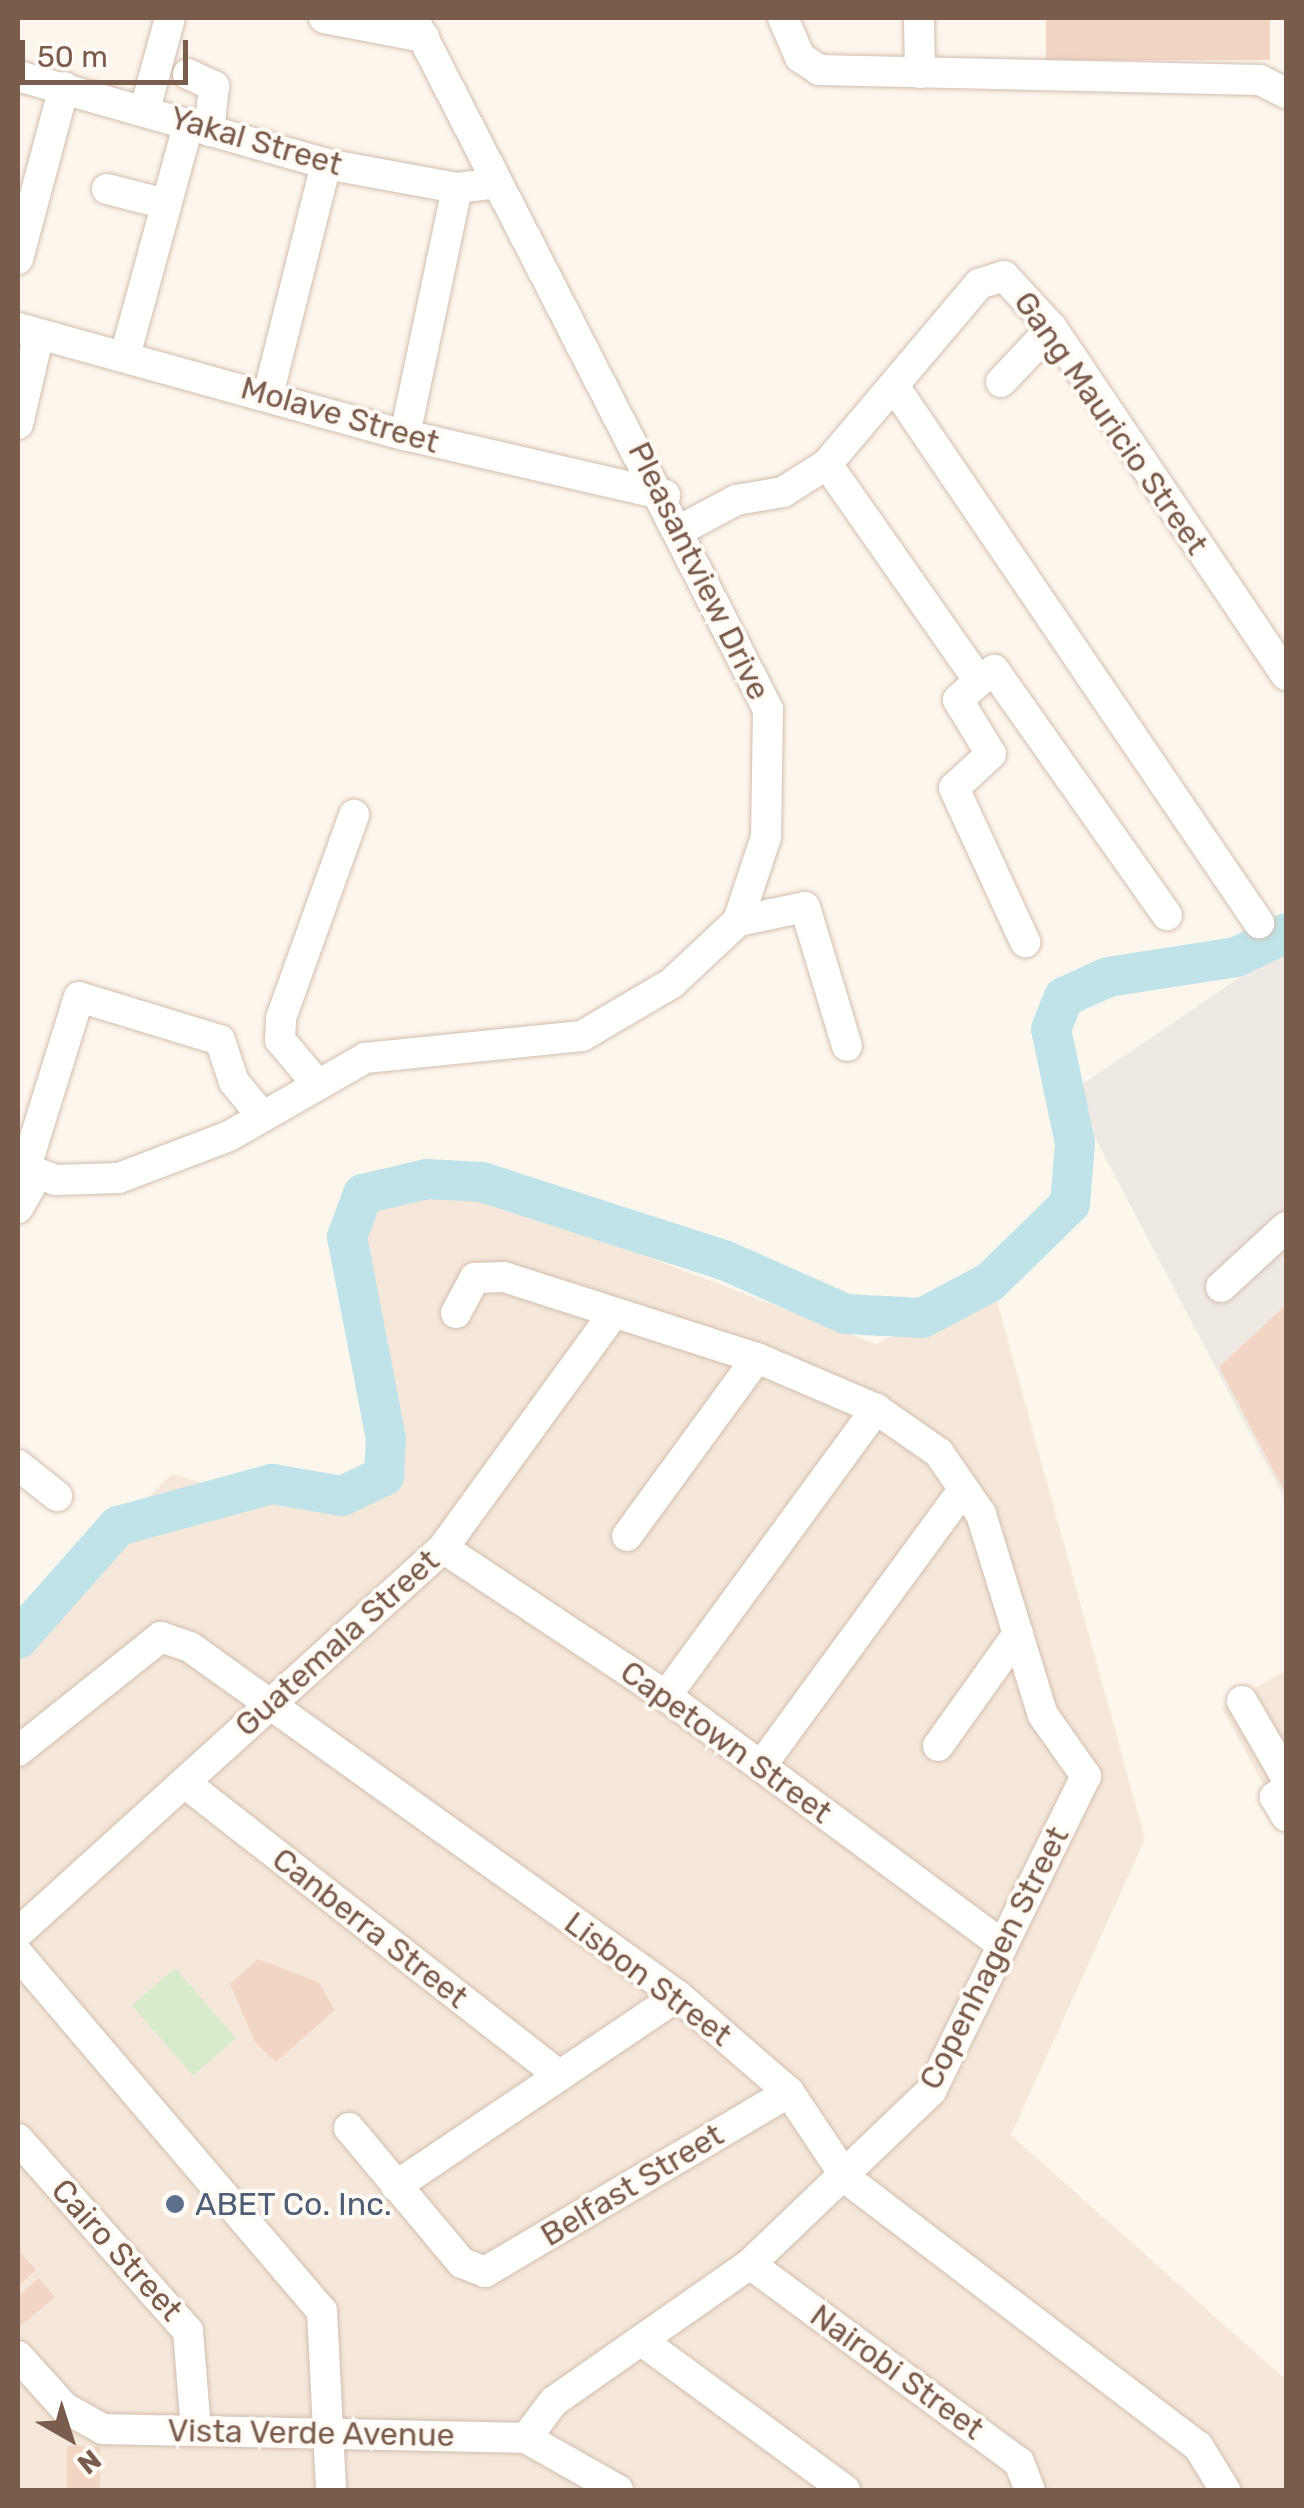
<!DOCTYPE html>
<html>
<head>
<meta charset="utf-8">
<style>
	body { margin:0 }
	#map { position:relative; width:1304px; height:2508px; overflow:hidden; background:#fdf6ec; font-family:Rubik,sans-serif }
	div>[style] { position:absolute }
	.residential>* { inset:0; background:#f5e8da }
	.industrial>* { inset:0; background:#efe9e4 }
	.green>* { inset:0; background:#d8ecc9; transform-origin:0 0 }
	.river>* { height:40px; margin:-20px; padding:0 20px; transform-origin:20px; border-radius:20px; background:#bfe3e8 }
	.building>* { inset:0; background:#f3d5c3; transform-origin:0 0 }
	.roads { filter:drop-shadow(0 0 2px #d1beb0) drop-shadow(0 0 2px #d1beb0) }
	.minor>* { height:30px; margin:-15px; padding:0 15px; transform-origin:15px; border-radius:15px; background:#fff }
	.dots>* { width:28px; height:28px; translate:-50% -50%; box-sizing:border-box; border:5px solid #fffaf3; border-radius:50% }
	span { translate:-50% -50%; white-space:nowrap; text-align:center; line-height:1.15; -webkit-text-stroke:8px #fffaf3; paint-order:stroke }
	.street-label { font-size:32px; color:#7a5c4d }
	.service-label { font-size:32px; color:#4e5e75 }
	.left { translate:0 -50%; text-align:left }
	.frame { position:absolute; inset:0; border:20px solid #7a5c4d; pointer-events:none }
	.north { position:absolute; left:20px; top:2388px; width:100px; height:100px; -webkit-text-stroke:8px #fffaf3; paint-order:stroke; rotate:141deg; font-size:28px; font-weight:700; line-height:40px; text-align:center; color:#7a5c4d }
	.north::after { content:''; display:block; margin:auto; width:35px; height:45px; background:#7a5c4d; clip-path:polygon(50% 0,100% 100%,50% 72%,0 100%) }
	.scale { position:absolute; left:20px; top:40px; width:168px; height:45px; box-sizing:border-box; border:5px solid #7a5c4d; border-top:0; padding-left:12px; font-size:30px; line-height:35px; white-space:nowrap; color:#7a5c4d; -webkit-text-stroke:8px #fffaf3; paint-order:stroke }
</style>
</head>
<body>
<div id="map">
	<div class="residential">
		<i style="clip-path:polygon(428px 1187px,511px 1205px,876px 1344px,994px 1290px,1145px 1839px,1011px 2135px,1286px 2380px,1286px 2490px,18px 2490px,18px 1625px,172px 1474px,283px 1507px,342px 1503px,386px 1475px,390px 1438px,347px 1221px,379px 1193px)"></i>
		<i style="clip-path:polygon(1286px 1670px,1286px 1827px,1222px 1708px)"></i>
	</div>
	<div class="industrial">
		<i style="clip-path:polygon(1286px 946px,1286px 1502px,1071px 1092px)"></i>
	</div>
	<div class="green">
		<i style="left:175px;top:1968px;width:93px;height:57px;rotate:49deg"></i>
	</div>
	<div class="river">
		<i style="left:18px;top:1639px;width:151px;rotate:-48.5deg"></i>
		<i style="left:118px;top:1526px;width:160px;rotate:-15.3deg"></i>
		<i style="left:272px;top:1484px;width:71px;rotate:9.7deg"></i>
		<i style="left:342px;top:1496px;width:47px;rotate:-25.5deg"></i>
		<i style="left:384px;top:1476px;width:37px;rotate:-87deg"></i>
		<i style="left:386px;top:1439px;width:206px;rotate:-100.9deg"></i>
		<i style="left:347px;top:1237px;width:46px;rotate:-69.6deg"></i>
		<i style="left:363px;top:1194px;width:66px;rotate:-13.2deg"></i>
		<i style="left:427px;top:1179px;width:55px;rotate:3.1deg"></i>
		<i style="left:482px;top:1182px;width:254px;rotate:17.9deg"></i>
		<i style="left:724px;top:1260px;width:133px;rotate:23.9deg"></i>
		<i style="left:846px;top:1314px;width:76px;rotate:3deg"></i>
		<i style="left:922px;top:1318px;width:77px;rotate:-27.9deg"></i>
		<i style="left:990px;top:1282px;width:112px;rotate:-44.3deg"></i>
		<i style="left:1070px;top:1204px;width:61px;rotate:-85.3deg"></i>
		<i style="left:1075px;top:1143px;width:116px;rotate:-101.9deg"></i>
		<i style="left:1051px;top:1029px;width:35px;rotate:-68deg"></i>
		<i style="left:1064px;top:997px;width:48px;rotate:-24.4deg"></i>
		<i style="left:1108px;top:977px;width:130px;rotate:-8.9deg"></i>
		<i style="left:1236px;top:957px;width:55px;rotate:-25.6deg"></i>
	</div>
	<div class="building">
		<i style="left:1046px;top:18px;width:224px;height:42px"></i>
		<i style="clip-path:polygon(1286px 1305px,1286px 1494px,1219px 1367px)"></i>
		<i style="clip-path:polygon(258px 1959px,318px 1982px,335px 2010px,276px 2062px,255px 2042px,230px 1984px)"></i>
		<i style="clip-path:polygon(18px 2250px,36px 2270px,18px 2286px)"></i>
		<i style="clip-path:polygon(39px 2278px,55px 2297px,18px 2328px,18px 2296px)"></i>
		<i style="left:67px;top:2446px;width:33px;height:44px"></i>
	</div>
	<div class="roads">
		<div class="minor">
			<i style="left:324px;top:18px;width:102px;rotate:10.8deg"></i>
			<i style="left:783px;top:18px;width:43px;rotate:66.4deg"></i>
			<i style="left:800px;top:57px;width:23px;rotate:34deg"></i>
			<i style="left:819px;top:70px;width:441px;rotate:1.3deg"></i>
			<i style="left:1260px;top:80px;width:29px;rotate:27deg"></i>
			<i style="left:919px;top:18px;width:55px;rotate:89deg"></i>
			<i style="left:188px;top:74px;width:29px;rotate:25deg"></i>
			<i style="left:214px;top:86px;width:45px;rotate:96.3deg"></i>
			<i style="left:18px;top:76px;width:320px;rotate:15.9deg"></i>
			<i style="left:326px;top:164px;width:133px;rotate:10.4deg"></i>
			<i style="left:457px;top:188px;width:40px;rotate:-7.1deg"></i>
			<i style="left:145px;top:109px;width:94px;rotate:-74.6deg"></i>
			<i style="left:107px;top:189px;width:61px;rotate:14.3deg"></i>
			<i style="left:18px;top:259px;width:178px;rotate:-75deg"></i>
			<i style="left:18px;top:328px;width:402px;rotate:15.5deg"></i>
			<i style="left:405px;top:435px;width:267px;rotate:13deg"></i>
			<i style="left:125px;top:356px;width:239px;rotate:-74.7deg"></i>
			<i style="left:1001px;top:382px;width:74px;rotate:-46.6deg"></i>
			<i style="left:896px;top:389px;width:646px;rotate:55.79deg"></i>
			<i style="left:268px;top:395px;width:238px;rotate:-75.9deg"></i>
			<i style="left:18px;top:424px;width:92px;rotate:-76.9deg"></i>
			<i style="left:405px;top:435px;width:252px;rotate:-78.1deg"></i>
			<i style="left:827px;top:464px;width:265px;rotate:55deg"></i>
			<i style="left:979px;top:681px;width:19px;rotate:-36deg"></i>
			<i style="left:994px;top:670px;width:300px;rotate:54.8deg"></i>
			<i style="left:682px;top:529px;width:61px;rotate:-28.2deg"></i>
			<i style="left:736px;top:500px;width:48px;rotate:-9.7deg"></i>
			<i style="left:783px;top:492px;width:52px;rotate:-32.5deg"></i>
			<i style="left:827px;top:464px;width:236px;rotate:-49.8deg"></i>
			<i style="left:979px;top:284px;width:26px;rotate:-18deg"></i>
			<i style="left:1004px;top:276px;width:71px;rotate:47.3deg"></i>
			<i style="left:1052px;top:328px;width:419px;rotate:56deg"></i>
			<i style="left:979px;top:681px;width:28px;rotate:138deg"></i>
			<i style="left:958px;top:700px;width:63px;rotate:58.6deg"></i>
			<i style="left:991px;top:754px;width:50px;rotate:137.4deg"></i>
			<i style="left:954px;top:788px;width:170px;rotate:65.2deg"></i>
			<i style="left:738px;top:921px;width:68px;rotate:-11.8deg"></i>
			<i style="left:805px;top:907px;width:145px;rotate:73.2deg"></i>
			<i style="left:318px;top:1085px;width:59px;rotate:-130.2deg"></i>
			<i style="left:280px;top:1040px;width:22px;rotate:-87deg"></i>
			<i style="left:281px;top:1018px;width:216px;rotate:-70.2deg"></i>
			<i style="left:18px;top:1166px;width:40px;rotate:20.2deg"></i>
			<i style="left:56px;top:1180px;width:63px;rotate:-1.8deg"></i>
			<i style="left:119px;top:1178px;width:118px;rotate:-20.9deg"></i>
			<i style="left:229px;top:1136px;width:157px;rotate:-29.8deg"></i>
			<i style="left:365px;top:1058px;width:218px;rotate:-5.8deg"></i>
			<i style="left:582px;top:1036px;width:104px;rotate:-30.5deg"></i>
			<i style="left:672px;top:983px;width:91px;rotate:-43.2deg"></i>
			<i style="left:738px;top:921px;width:89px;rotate:-71.6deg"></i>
			<i style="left:766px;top:837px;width:128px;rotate:-89.1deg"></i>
			<i style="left:768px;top:709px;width:777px;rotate:-117.19deg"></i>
			<i style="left:25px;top:1170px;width:181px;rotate:-72.7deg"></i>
			<i style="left:79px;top:997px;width:147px;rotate:17deg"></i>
			<i style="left:220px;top:1040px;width:44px;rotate:71.6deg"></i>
			<i style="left:234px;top:1082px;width:45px;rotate:50.4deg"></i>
			<i style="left:18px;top:1208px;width:39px;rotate:-60deg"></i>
			<i style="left:1221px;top:1287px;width:88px;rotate:-42.7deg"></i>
			<i style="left:456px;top:1313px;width:40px;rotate:-62deg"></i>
			<i style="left:475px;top:1278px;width:29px;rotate:-2deg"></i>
			<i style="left:504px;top:1277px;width:266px;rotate:17.8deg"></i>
			<i style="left:757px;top:1358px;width:129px;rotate:23.2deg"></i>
			<i style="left:876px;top:1409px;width:77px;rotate:34.9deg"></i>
			<i style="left:939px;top:1453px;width:74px;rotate:55.5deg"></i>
			<i style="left:981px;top:1514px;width:210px;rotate:72.9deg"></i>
			<i style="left:1043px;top:1715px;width:75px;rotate:54.8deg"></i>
			<i style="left:1086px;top:1776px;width:351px;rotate:116.2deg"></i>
			<i style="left:931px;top:2091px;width:250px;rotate:136.3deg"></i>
			<i style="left:750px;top:2264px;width:239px;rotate:145deg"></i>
			<i style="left:554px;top:2401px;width:46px;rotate:127.1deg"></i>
			<i style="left:18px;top:1465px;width:50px;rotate:38.5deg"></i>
			<i style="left:627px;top:1536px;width:220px;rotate:-53.9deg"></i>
			<i style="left:443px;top:1548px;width:268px;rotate:33.6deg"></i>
			<i style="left:666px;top:1696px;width:418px;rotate:36.5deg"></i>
			<i style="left:666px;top:1696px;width:356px;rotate:-53.8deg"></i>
			<i style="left:1242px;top:1701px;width:88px;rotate:59.9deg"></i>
			<i style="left:938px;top:1746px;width:138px;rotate:-54.5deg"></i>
			<i style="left:18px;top:1751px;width:183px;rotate:-38.6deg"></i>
			<i style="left:161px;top:1637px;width:31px;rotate:19deg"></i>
			<i style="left:190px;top:1647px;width:600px;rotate:35.57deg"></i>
			<i style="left:678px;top:1996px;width:147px;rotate:40.9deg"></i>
			<i style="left:789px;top:2092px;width:105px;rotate:56.3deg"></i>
			<i style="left:847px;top:2179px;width:441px;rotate:37.3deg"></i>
			<i style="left:1198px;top:2446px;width:52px;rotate:58.5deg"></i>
			<i style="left:761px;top:1766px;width:343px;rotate:-53.8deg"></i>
			<i style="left:185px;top:1783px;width:469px;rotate:38deg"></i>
			<i style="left:1286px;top:1789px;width:14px;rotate:144deg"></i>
			<i style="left:1275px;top:1797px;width:22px;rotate:60deg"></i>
			<i style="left:18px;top:1933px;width:573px;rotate:-42.17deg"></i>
			<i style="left:443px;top:1548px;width:289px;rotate:-54deg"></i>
			<i style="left:18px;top:1954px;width:469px;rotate:49.6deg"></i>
			<i style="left:322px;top:2311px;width:179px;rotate:87.1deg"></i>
			<i style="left:349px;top:2128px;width:176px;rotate:50.1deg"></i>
			<i style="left:462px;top:2263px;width:25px;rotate:21deg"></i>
			<i style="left:485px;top:2272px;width:353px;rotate:-30.6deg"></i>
			<i style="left:18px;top:2139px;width:256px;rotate:48.5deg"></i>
			<i style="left:188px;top:2331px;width:100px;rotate:85.4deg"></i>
			<i style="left:396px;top:2186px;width:340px;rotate:-34deg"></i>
			<i style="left:750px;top:2264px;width:334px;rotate:36.4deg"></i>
			<i style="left:1019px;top:2462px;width:30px;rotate:69deg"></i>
			<i style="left:642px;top:2341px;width:252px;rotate:36.3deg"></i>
			<i style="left:18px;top:2356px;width:70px;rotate:47.9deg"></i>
			<i style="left:65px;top:2408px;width:43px;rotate:28.9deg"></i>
			<i style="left:103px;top:2429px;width:423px;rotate:1.2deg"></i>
			<i style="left:526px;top:2438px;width:106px;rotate:29.5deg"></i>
		</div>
	</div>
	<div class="dots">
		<i style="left:175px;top:2204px;background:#5c6f8a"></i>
	</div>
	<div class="street-label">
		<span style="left:256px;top:141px;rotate:16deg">Yakal Street</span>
		<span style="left:340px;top:415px;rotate:16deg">Molave Street</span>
		<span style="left:1111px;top:423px;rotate:55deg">Gang Mauricio Street</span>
		<span style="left:699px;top:571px;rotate:64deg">Pleasantview Drive</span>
		<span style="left:337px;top:1643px;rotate:-42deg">Guatemala Street</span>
		<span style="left:726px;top:1742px;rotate:36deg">Capetown Street</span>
		<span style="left:370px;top:1928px;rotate:38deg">Canberra Street</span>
		<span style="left:994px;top:1958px;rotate:-63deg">Copenhagen Street</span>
		<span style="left:648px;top:1979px;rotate:37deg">Lisbon Street</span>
		<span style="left:632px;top:2185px;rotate:-31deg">Belfast Street</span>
		<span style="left:117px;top:2250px;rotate:48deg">Cairo Street</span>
		<span style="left:897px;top:2372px;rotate:36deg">Nairobi Street</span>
		<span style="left:311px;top:2433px;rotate:1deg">Vista Verde Avenue</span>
	</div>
	<div class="service-label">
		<span class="left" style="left:195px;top:2204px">ABET Co. Inc.</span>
	</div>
	<div class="frame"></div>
	<div class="north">N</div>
	<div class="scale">50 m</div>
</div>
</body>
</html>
